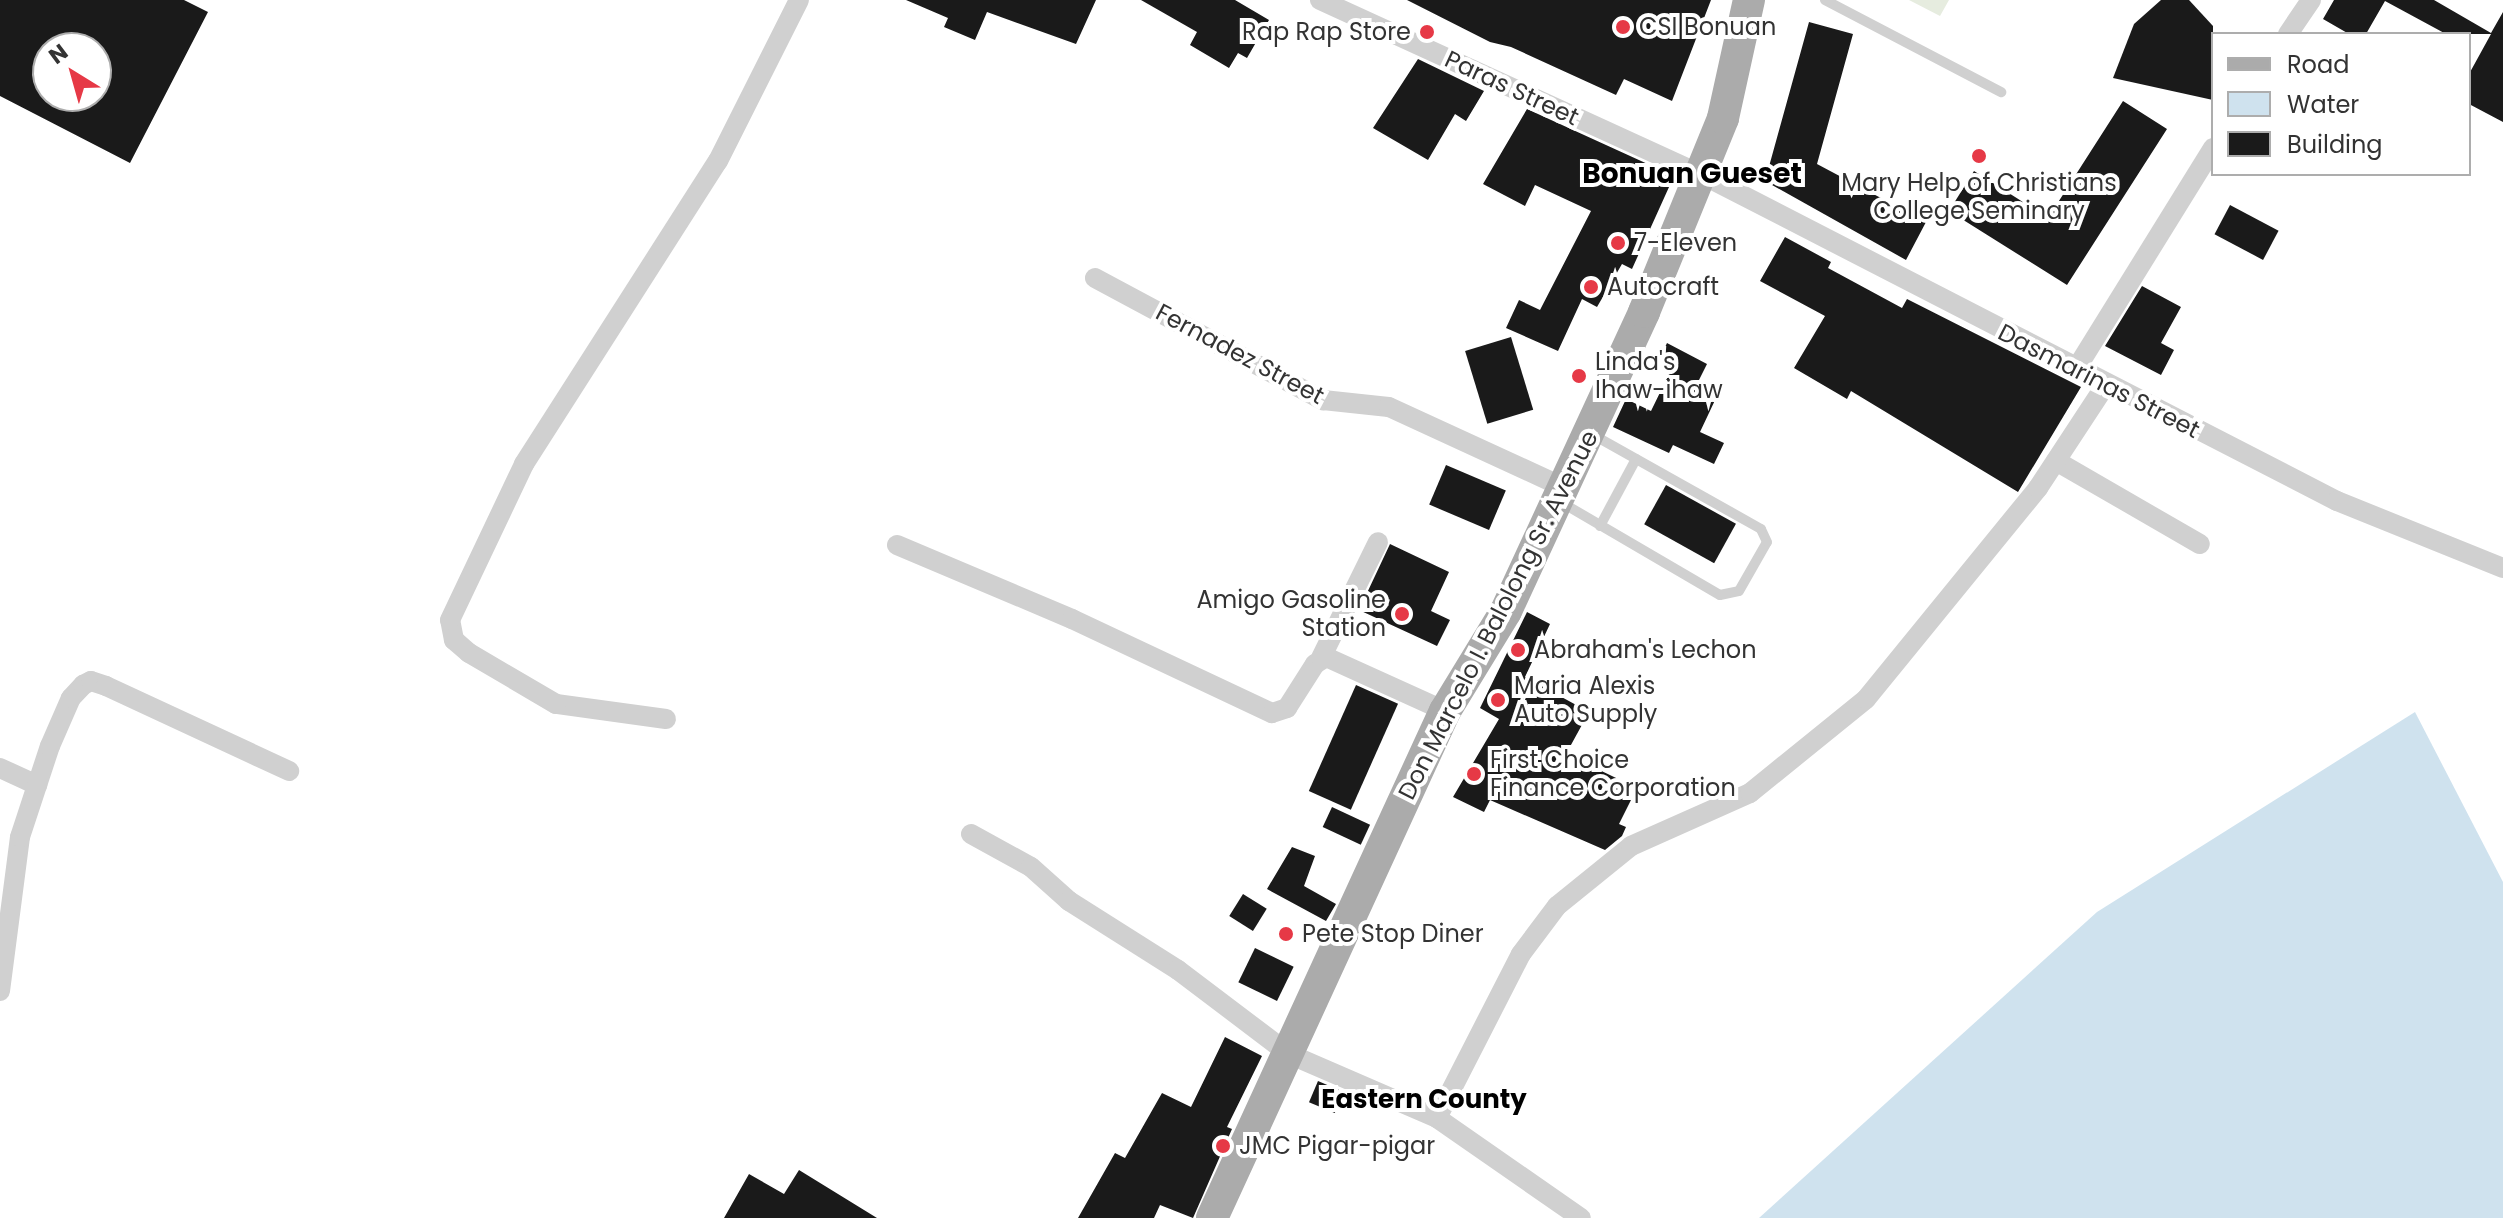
<!DOCTYPE html>
<html>
<head>
<meta charset="utf-8">
<style>
	body { margin:0 }
	#map { position:relative; width:2503px; height:1218px; overflow:hidden; background:#fff; font-family:Poppins,sans-serif }
	div>[style] { position:absolute }
	.green>* { inset:0; background:#e6ecdf }
	.water>* { inset:0; background:#cfe2ee }
	.building>* { inset:0; background:#1a1a1a; transform-origin:0 0 }
	.service>* { height:10px; margin:-5px; padding:0 5px; transform-origin:5px; border-radius:5px; background:#d0d0d0 }
	.minor>* { height:20px; margin:-10px; padding:0 10px; transform-origin:10px; border-radius:10px; background:#d0d0d0 }
	.primary>* { height:32px; margin:-16px; padding:0 16px; transform-origin:16px; border-radius:16px; background:#ababab }
	.dots>* { width:22px; height:22px; translate:-50% -50%; box-sizing:border-box; border:4px solid #fff; border-radius:50% }
	span { translate:-50% -50%; white-space:nowrap; text-align:center; line-height:1.15; -webkit-text-stroke:8px #fff; paint-order:stroke }
	.poi-label { font-size:24px; color:#333 }
	.left { translate:0 -50%; text-align:left }
	.right { translate:-100% -50%; text-align:right }
	.street-label { font-size:24px; color:#333 }
	.neighbourhood-label { font-size:26px; color:#000; font-weight:700 }
	.quarter-label { font-size:28px; color:#000; font-weight:700 }
	.legend { position:absolute; left:2211px; top:32px; width:260px; height:144px; box-sizing:border-box; background:#fff; border:2px solid #adadad; margin:0; padding:10px 14px; list-style:none; font-size:24px; color:#333 }
	.legend li { display:flex; align-items:center; gap:16px; height:40px }
	.legend b { width:40px; border:2px solid #adadad }
	.north { position:absolute; left:32px; top:32px; width:80px; height:80px; box-sizing:border-box; background:#fff; border:2px solid #adadad; border-radius:50%; rotate:323deg; font-size:22px; font-weight:700; line-height:32px; text-align:center; color:#333 }
	.north::after { content:''; display:block; margin:auto; width:28px; height:36px; background:#e63946; clip-path:polygon(50% 0,100% 100%,50% 72%,0 100%) }
</style>
</head>
<body>
<div id="map">
	<div class="green">
		<i style="clip-path:polygon(1909px 0,1949px 0,1940px 16px)"></i>
	</div>
	<div class="water">
		<i style="clip-path:polygon(2415px 712px,2503px 882px,2503px 1218px,1759px 1218px,2097px 912px)"></i>
	</div>
	<div class="building">
		<i style="clip-path:polygon(evenodd,0 0,184px 0,208px 12px,130px 163px,0 96px,0 0,48px 48px,96px 48px,96px 96px,48px 96px,48px 48px)"></i>
		<i style="clip-path:polygon(906px 0,1096px 0,1076px 44px,987px 12px,975px 40px,944px 27px,948px 18px)"></i>
		<i style="clip-path:polygon(1141px 0,1235px 0,1269px 20px,1247px 58px,1238px 53px,1229px 68px,1190px 45px,1197px 32px)"></i>
		<i style="clip-path:polygon(1407px 0,1711px 0,1672px 101px,1624px 79px,1616px 95px,1511px 47px,1490px 42px)"></i>
		<i style="clip-path:polygon(2161px 0,2189px 0,2213px 26px,2213px 100px,2113px 78px,2134px 24px)"></i>
		<i style="clip-path:polygon(2334px 0,2434px 0,2491px 33px,2503px 12px,2503px 122px,2469px 104px,2469px 74px,2491px 34px,2446px 34px,2385px 1px,2366px 34px,2349px 34px,2323px 19px)"></i>
		<i style="clip-path:polygon(1809px 22px,1853px 34px,1817px 164px,1926px 222px,1906px 260px,1765px 181px)"></i>
		<i style="clip-path:polygon(1418px 59px,1484px 91px,1466px 121px,1455px 114px,1428px 160px,1373px 128px)"></i>
		<i style="clip-path:polygon(2123px 101px,2167px 129px,2067px 285px,1949px 211px,1974px 171px,2048px 218px)"></i>
		<i style="clip-path:polygon(1527px 109px,1674px 176px,1632px 269px,1622px 264px,1597px 307px,1582px 299px,1558px 351px,1506px 328px,1519px 300px,1540px 310px,1591px 211px,1535px 185px,1525px 206px,1483px 184px)"></i>
		<i style="left:2230px;top:205px;width:55px;height:33px;rotate:28deg"></i>
		<i style="clip-path:polygon(1785px 237px,1831px 262px,1828px 268px,1902px 308px,1907px 299px,2081px 387px,2018px 492px,1851px 391px,1847px 399px,1794px 368px,1825px 316px,1760px 281px)"></i>
		<i style="clip-path:polygon(2142px 286px,2181px 307px,2161px 343px,2174px 350px,2161px 375px,2105px 346px)"></i>
		<i style="left:1511px;top:337px;width:76px;height:48px;rotate:73deg"></i>
		<i style="clip-path:polygon(1667px 343px,1707px 364px,1696px 386px,1717px 396px,1700px 432px,1724px 443px,1714px 464px,1673px 445px,1669px 453px,1613px 427px,1626px 399px,1651px 411px,1670px 372px,1656px 366px)"></i>
		<i style="left:1446px;top:465px;width:65px;height:43px;rotate:23deg"></i>
		<i style="left:1666px;top:485px;width:80px;height:45px;rotate:29deg"></i>
		<i style="clip-path:polygon(1390px 544px,1449px 572px,1431px 611px,1450px 620px,1437px 646px,1359px 610px)"></i>
		<i style="clip-path:polygon(1527px 612px,1550px 624px,1525px 677px,1589px 712px,1566px 754px,1637px 788px,1619px 824px,1626px 827px,1622px 836px,1605px 850px,1490px 800px,1484px 812px,1453px 797px,1499px 719px,1480px 708px)"></i>
		<i style="left:1356px;top:685px;width:46px;height:116px;rotate:24deg"></i>
		<i style="left:1332px;top:807px;width:42px;height:22px;rotate:25deg"></i>
		<i style="clip-path:polygon(1292px 847px,1315px 856px,1304px 886px,1336px 904px,1326px 921px,1267px 889px)"></i>
		<i style="left:1243px;top:894px;width:28px;height:26px;rotate:32deg"></i>
		<i style="left:1255px;top:948px;width:43px;height:38px;rotate:26deg"></i>
		<i style="clip-path:polygon(1225px 1037px,1262px 1056px,1227px 1127px,1232px 1129px,1193px 1218px,1160px 1205px,1154px 1218px,1078px 1218px,1115px 1153px,1125px 1158px,1162px 1093px,1191px 1107px)"></i>
		<i style="left:1318px;top:1081px;width:28px;height:23px;rotate:23deg"></i>
		<i style="clip-path:polygon(799px 1170px,877px 1218px,724px 1218px,749px 1174px,784px 1194px)"></i>
	</div>
	<div class="service">
		<i style="left:1825px;top:0;width:199px;rotate:27.6deg"></i>
		<i style="left:1559px;top:501px;width:186px;rotate:30.3deg"></i>
		<i style="left:1720px;top:595px;width:19px;rotate:-12deg"></i>
		<i style="left:1739px;top:591px;width:56px;rotate:-60.3deg"></i>
		<i style="left:1767px;top:542px;width:14px;rotate:-115deg"></i>
		<i style="left:1761px;top:529px;width:194px;rotate:-150.7deg"></i>
		<i style="left:1600px;top:526px;width:76px;rotate:-61.8deg"></i>
	</div>
	<div class="minor">
		<i style="left:1320px;top:0;width:421px;rotate:24.6deg"></i>
		<i style="left:1703px;top:175px;width:713px;rotate:27.21deg"></i>
		<i style="left:2337px;top:501px;width:179px;rotate:22deg"></i>
		<i style="left:2288px;top:34px;width:41px;rotate:-55.9deg"></i>
		<i style="left:1095px;top:278px;width:259px;rotate:28.2deg"></i>
		<i style="left:1323px;top:400px;width:66px;rotate:6.1deg"></i>
		<i style="left:1389px;top:407px;width:194px;rotate:24.7deg"></i>
		<i style="left:2076px;top:369px;width:260px;rotate:-58.2deg"></i>
		<i style="left:2056px;top:461px;width:166px;rotate:30deg"></i>
		<i style="left:897px;top:545px;width:190px;rotate:22.9deg"></i>
		<i style="left:1072px;top:619px;width:221px;rotate:25.2deg"></i>
		<i style="left:1272px;top:713px;width:16px;rotate:-18deg"></i>
		<i style="left:1287px;top:708px;width:52px;rotate:-57.5deg"></i>
		<i style="left:1315px;top:664px;width:13px;rotate:-32deg"></i>
		<i style="left:1326px;top:657px;width:131px;rotate:24.4deg"></i>
		<i style="left:1321px;top:658px;width:129px;rotate:-63.8deg"></i>
		<i style="left:666px;top:719px;width:111px;rotate:-172.2deg"></i>
		<i style="left:556px;top:704px;width:101px;rotate:-149.6deg"></i>
		<i style="left:469px;top:653px;width:20px;rotate:-139deg"></i>
		<i style="left:454px;top:640px;width:20px;rotate:-101deg"></i>
		<i style="left:450px;top:620px;width:173px;rotate:-64.6deg"></i>
		<i style="left:524px;top:464px;width:360px;rotate:-57.4deg"></i>
		<i style="left:718px;top:161px;width:180px;rotate:-63.3deg"></i>
		<i style="left:0;top:768px;width:41px;rotate:24.7deg"></i>
		<i style="left:971px;top:834px;width:68px;rotate:28.8deg"></i>
		<i style="left:1031px;top:867px;width:51px;rotate:41.8deg"></i>
		<i style="left:1069px;top:901px;width:129px;rotate:32.3deg"></i>
		<i style="left:1178px;top:970px;width:139px;rotate:37.1deg"></i>
		<i style="left:1289px;top:1054px;width:161px;rotate:23.4deg"></i>
		<i style="left:1437px;top:1118px;width:184px;rotate:-62.9deg"></i>
		<i style="left:1521px;top:954px;width:60px;rotate:-53.1deg"></i>
		<i style="left:1557px;top:906px;width:95px;rotate:-39deg"></i>
		<i style="left:1631px;top:846px;width:130px;rotate:-24deg"></i>
		<i style="left:1750px;top:793px;width:149px;rotate:-39deg"></i>
		<i style="left:1866px;top:699px;width:272px;rotate:-50.8deg"></i>
		<i style="left:2038px;top:488px;width:122px;rotate:-56.7deg"></i>
		<i style="left:0;top:991px;width:155px;rotate:-82.6deg"></i>
		<i style="left:20px;top:837px;width:96px;rotate:-71.8deg"></i>
		<i style="left:50px;top:746px;width:52px;rotate:-66.4deg"></i>
		<i style="left:71px;top:698px;width:18px;rotate:-47deg"></i>
		<i style="left:83px;top:685px;width:9px;rotate:-27deg"></i>
		<i style="left:91px;top:681px;width:16px;rotate:18deg"></i>
		<i style="left:106px;top:686px;width:202px;rotate:24.9deg"></i>
		<i style="left:1437px;top:1118px;width:175px;rotate:34.8deg"></i>
	</div>
	<div class="primary">
		<i style="left:1212px;top:1218px;width:558px;rotate:-65.32deg"></i>
		<i style="left:1445px;top:711px;width:117px;rotate:-58.6deg"></i>
		<i style="left:1506px;top:611px;width:329px;rotate:-65.2deg"></i>
		<i style="left:1644px;top:312px;width:209px;rotate:-67.8deg"></i>
		<i style="left:1723px;top:118px;width:121px;rotate:-77.6deg"></i>
	</div>
	<div class="dots">
		<i style="left:1623px;top:27px;background:#e63946"></i>
		<i style="left:1427px;top:32px;background:#e63946"></i>
		<i style="left:1979px;top:156px;background:#e63946"></i>
		<i style="left:1618px;top:243px;background:#e63946"></i>
		<i style="left:1591px;top:287px;background:#e63946"></i>
		<i style="left:1579px;top:376px;background:#e63946"></i>
		<i style="left:1402px;top:614px;background:#e63946"></i>
		<i style="left:1518px;top:650px;background:#e63946"></i>
		<i style="left:1498px;top:700px;background:#e63946"></i>
		<i style="left:1474px;top:774px;background:#e63946"></i>
		<i style="left:1286px;top:934px;background:#e63946"></i>
		<i style="left:1223px;top:1146px;background:#e63946"></i>
	</div>
	<div class="poi-label">
		<span class="left" style="left:1639px;top:27px">CSI Bonuan</span>
		<span class="right" style="left:1411px;top:32px">Rap Rap Store</span>
		<span style="left:1979px;top:197px">Mary Help of Christians<br>College Seminary</span>
		<span class="left" style="left:1634px;top:243px">7-Eleven</span>
		<span class="left" style="left:1607px;top:287px">Autocraft</span>
		<span class="left" style="left:1595px;top:376px">Linda's<br>Ihaw-ihaw</span>
		<span class="right" style="left:1386px;top:614px">Amigo Gasoline<br>Station</span>
		<span class="left" style="left:1534px;top:650px">Abraham's Lechon</span>
		<span class="left" style="left:1514px;top:700px">Maria Alexis<br>Auto Supply</span>
		<span class="left" style="left:1490px;top:774px">First Choice<br>Finance Corporation</span>
		<span class="left" style="left:1302px;top:934px">Pete Stop Diner</span>
		<span class="left" style="left:1239px;top:1146px">JMC Pigar-pigar</span>
	</div>
	<div class="street-label">
		<span style="left:1512px;top:88px;rotate:25deg">Paras Street</span>
		<span style="left:1240px;top:354px;rotate:28deg">Fernadez Street</span>
		<span style="left:2099px;top:381px;rotate:27deg">Dasmarinas Street</span>
		<span style="left:1498px;top:615px;rotate:-63deg">Don Marcelo I. Balolong Sr. Avenue</span>
	</div>
	<div class="neighbourhood-label">
		<span style="left:1424px;top:1100px">Eastern County</span>
	</div>
	<div class="quarter-label">
		<span style="left:1692px;top:174px">Bonuan Gueset</span>
	</div>
	<ul class="legend">
	<li><b style="height:10px;background:#ababab"></b>Road</li>
	<li><b style="height:22px;background:#cfe2ee"></b>Water</li>
	<li><b style="height:22px;background:#1a1a1a"></b>Building</li>
	</ul>
	<div class="north">N</div>
</div>
</body>
</html>
